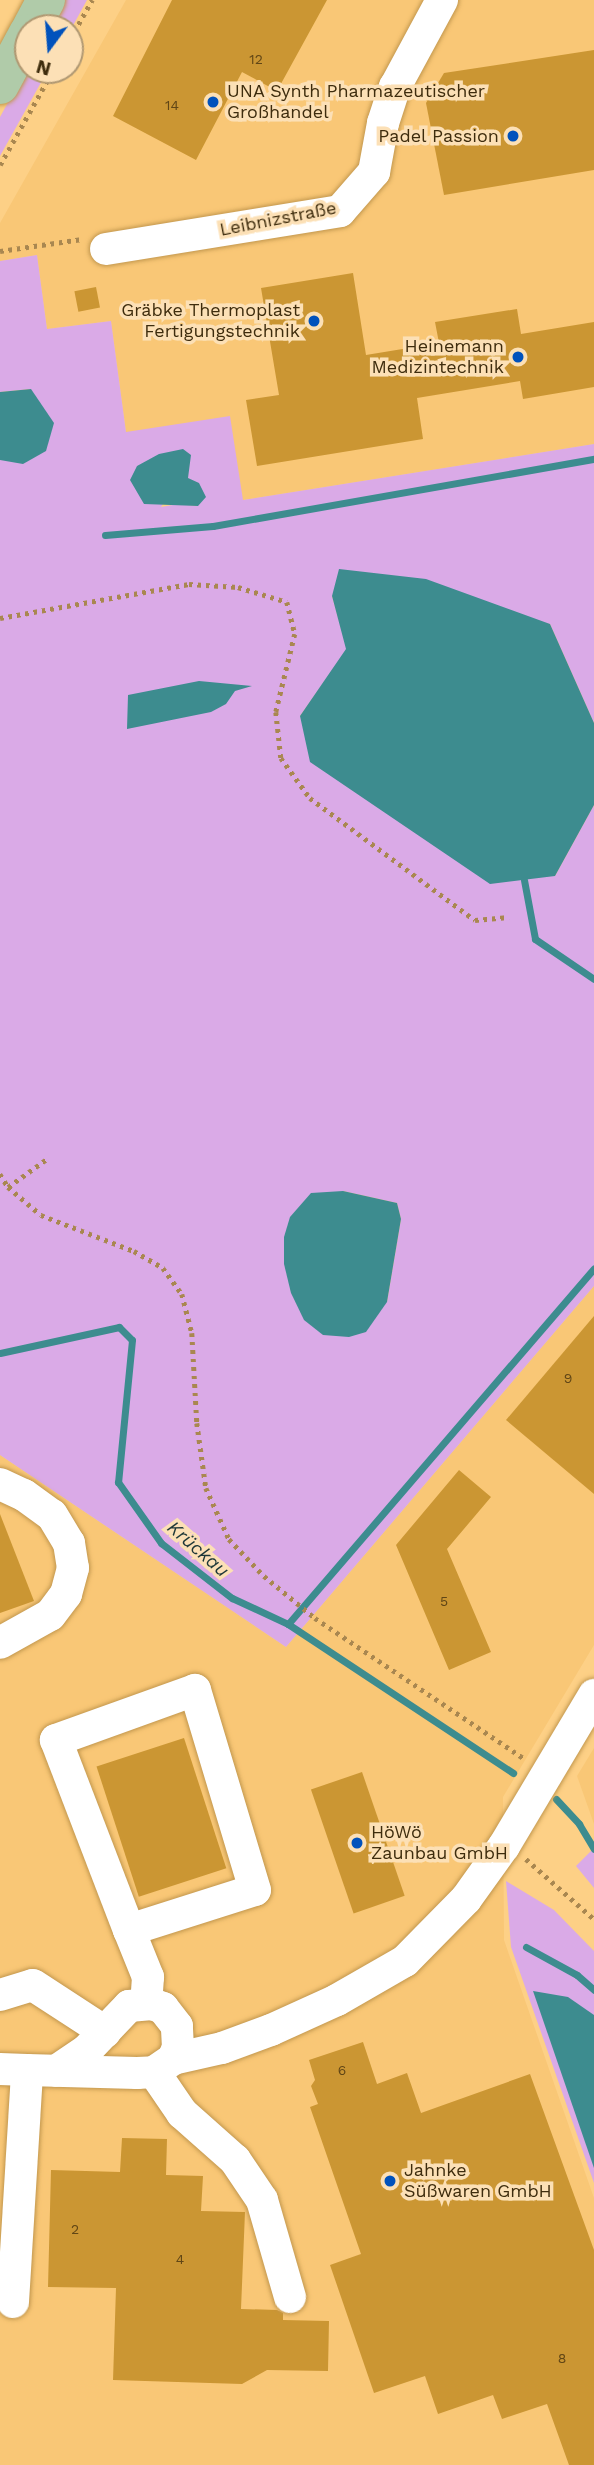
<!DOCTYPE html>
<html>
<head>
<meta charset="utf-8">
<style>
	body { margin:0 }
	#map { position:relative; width:594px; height:2465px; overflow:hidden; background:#fdd086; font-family:"Work Sans",sans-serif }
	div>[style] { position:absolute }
	.built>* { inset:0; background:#f9c776 }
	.green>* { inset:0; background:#daaae7 }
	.water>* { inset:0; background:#3d8c8f }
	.stream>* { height:7px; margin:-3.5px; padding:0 3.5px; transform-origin:3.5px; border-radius:3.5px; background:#3d8c8f }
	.building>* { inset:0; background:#cb9633; transform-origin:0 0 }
	.path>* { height:4.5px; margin-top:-2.25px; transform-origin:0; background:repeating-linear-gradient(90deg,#a98750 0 3.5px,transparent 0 8.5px) }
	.roads { filter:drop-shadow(0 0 2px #c2974e) drop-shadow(0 0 2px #c2974e) }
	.minor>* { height:32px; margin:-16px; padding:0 16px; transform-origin:16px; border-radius:16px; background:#fff }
	.major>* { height:38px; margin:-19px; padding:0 19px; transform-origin:19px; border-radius:19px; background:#b0cba9 }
	.dots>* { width:19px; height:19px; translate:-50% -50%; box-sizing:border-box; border:4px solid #fce0b6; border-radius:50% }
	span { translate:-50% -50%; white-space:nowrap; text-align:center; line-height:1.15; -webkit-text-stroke:7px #fce0b6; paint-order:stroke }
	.number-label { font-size:14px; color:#614616 }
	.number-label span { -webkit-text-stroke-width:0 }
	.poi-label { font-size:18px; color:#3e2c0d }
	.left { translate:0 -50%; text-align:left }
	.right { translate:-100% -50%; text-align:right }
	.street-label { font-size:18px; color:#3e2c0d }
	.water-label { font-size:19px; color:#1e3738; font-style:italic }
	.north { position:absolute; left:14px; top:14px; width:70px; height:70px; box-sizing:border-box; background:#fce0b6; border:2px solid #b09872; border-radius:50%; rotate:196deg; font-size:19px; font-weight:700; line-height:28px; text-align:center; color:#3e2c0d }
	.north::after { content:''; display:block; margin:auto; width:24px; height:32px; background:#0152bc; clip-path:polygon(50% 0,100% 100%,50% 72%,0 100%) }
</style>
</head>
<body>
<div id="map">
	<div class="built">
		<i style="clip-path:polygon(126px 0,594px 0,594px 444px,243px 500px,126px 432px,111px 321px,47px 329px,37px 255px,0 261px,0 223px)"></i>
		<i style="clip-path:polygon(594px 1286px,594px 1645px,503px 1797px,504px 1940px,594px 2198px,594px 2465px,0 2465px,0 1455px,286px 1647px)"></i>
		<i style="clip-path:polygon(594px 1748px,594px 1824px,577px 1776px)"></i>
	</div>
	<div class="green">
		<i style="clip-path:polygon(65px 0,87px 0,70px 31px,70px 28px,49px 28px)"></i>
		<i style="clip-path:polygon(28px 66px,28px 70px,48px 70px,0 156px,0 117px)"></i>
		<i style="clip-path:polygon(evenodd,37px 255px,47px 329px,111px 321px,126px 432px,230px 416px,243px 500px,594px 444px,594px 723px,550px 624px,332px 596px,347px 649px,300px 716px,555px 876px,594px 805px,594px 1286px,286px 1647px,0 1455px,0 460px,31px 389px,0 392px,0 261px,37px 255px,188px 466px,188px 478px,198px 506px,178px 504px,161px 507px,188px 466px,37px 255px,343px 1191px,397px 1203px,401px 1219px,387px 1302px,343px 1191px)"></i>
		<i style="clip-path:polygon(594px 1848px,594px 1888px,576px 1866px)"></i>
		<i style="clip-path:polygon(506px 1881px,554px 1910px,594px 1951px,594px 2183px,511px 1947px)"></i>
	</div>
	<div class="water">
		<i style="clip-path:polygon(31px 389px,54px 423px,46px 451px,23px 464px,0 460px,0 392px)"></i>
		<i style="clip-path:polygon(183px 449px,191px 455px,188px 478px,199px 483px,206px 497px,198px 506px,144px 504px,130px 480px,137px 466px,159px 454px)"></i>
		<i style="clip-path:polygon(339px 569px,426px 579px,550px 624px,594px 723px,594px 805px,555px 876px,490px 884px,310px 762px,300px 716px,346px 649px,332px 596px)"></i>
		<i style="clip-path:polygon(199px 681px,252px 686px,235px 691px,226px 704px,211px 712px,127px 729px,128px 695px)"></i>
		<i style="clip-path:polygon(343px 1191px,397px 1203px,401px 1219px,387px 1302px,366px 1332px,349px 1337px,323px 1335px,304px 1320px,291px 1293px,284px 1264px,284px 1237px,290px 1217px,311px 1193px)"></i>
		<i style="clip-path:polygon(533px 1991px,568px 1997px,594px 2015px,594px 2168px)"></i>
	</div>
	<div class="stream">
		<i style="left:105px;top:535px;width:108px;rotate:-4.8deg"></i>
		<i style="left:213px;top:526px;width:387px;rotate:-10deg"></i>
		<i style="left:524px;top:880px;width:60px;rotate:79.4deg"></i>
		<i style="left:535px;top:939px;width:71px;rotate:34.1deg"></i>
		<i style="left:0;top:1353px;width:122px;rotate:-12.3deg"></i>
		<i style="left:119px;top:1327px;width:18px;rotate:45deg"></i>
		<i style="left:132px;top:1340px;width:143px;rotate:95.6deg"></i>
		<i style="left:118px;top:1482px;width:75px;rotate:54.8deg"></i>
		<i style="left:161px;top:1543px;width:90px;rotate:37.8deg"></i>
		<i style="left:232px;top:1598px;width:62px;rotate:24.9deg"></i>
		<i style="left:288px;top:1624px;width:270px;rotate:33.5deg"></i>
		<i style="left:288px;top:1624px;width:469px;rotate:-49.3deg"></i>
		<i style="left:556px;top:1799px;width:34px;rotate:47deg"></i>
		<i style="left:579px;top:1824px;width:29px;rotate:59deg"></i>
		<i style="left:526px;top:1947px;width:58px;rotate:28.8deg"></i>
		<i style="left:577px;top:1975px;width:23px;rotate:41deg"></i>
	</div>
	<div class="building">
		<i style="clip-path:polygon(172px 0,327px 0,277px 91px,242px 72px,196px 160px,113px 116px)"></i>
		<i style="clip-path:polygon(594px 50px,594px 170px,444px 195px,426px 103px,444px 73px)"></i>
		<i style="clip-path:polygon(353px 273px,366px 355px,439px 343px,435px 322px,517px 309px,521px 334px,594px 322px,594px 387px,523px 399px,520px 381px,417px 398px,423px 439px,257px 466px,246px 400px,279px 395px,261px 288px)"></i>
		<i style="left:96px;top:287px;width:21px;height:22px;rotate:79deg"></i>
		<i style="clip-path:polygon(594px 1316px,594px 1494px,506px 1420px)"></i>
		<i style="clip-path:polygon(459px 1470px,491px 1497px,447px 1549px,491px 1652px,449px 1670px,396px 1545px)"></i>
		<i style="clip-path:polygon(0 1514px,34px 1601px,0 1613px)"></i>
		<i style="left:184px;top:1738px;width:137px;height:92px;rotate:72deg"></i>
		<i style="left:362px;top:1772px;width:131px;height:54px;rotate:71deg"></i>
		<i style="clip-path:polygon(363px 2042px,377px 2084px,407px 2073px,421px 2113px,530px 2074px,594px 2250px,594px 2465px,569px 2465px,547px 2404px,502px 2419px,493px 2395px,438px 2414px,425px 2376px,374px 2393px,330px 2265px,361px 2254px,310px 2107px,318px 2104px,311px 2086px,315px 2080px,309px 2060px)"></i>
		<i style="clip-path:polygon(122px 2138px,167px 2139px,166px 2175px,203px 2176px,201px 2211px,245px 2212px,241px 2309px,277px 2310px,283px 2313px,283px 2320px,329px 2321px,328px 2371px,267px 2370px,242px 2384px,113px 2380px,116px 2288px,48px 2287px,51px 2170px,120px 2172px)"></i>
	</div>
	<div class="path">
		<i style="left:70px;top:39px;width:45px;rotate:-60.6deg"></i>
		<i style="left:0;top:165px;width:109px;rotate:-60.8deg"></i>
		<i style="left:0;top:251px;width:83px;rotate:-8.3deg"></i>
		<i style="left:0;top:618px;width:192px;rotate:-10.2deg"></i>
		<i style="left:189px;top:584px;width:49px;rotate:3.5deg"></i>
		<i style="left:238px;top:587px;width:51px;rotate:17deg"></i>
		<i style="left:287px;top:602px;width:33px;rotate:76deg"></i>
		<i style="left:295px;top:634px;width:80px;rotate:103.7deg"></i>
		<i style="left:276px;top:712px;width:46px;rotate:83.8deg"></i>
		<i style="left:281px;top:758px;width:49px;rotate:54.1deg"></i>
		<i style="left:310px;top:798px;width:205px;rotate:36.5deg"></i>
		<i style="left:475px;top:920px;width:34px;rotate:-5deg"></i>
		<i style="left:0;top:1174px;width:15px;rotate:58deg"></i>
		<i style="left:8px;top:1187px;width:43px;rotate:40.3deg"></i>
		<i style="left:41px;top:1215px;width:100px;rotate:21.2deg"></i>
		<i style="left:134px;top:1251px;width:34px;rotate:30deg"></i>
		<i style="left:163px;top:1268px;width:32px;rotate:54deg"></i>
		<i style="left:182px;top:1294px;width:40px;rotate:75.6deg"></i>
		<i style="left:192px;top:1333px;width:90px;rotate:86.8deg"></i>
		<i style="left:197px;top:1423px;width:66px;rotate:82.1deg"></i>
		<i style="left:206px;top:1488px;width:56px;rotate:65.7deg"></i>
		<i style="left:229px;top:1539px;width:51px;rotate:46.6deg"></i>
		<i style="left:264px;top:1576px;width:66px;rotate:39.5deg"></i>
		<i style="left:315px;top:1618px;width:254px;rotate:33.9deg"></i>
		<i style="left:8px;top:1187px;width:49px;rotate:-35.9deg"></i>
		<i style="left:526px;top:1859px;width:91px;rotate:41.4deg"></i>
	</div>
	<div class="roads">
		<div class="minor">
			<i style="left:106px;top:249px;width:237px;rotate:-9.2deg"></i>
			<i style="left:340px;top:211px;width:52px;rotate:-48.9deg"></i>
			<i style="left:374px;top:172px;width:50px;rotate:-79.6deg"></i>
			<i style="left:383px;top:123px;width:38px;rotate:-72deg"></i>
			<i style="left:395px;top:87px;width:99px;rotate:-61.6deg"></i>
			<i style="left:0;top:1484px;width:26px;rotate:25deg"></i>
			<i style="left:24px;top:1495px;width:34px;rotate:36deg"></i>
			<i style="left:52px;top:1515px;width:33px;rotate:59deg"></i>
			<i style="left:69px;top:1543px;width:25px;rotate:81deg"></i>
			<i style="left:73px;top:1568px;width:27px;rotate:105deg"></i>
			<i style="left:66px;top:1594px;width:26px;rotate:127deg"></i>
			<i style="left:50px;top:1615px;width:57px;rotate:150.8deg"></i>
			<i style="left:129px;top:1930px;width:132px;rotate:-17.6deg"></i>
			<i style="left:255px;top:1890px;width:209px;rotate:-106.7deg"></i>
			<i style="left:195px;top:1690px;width:148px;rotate:160.2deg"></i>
			<i style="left:56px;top:1740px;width:204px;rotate:69deg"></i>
			<i style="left:129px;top:1930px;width:51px;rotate:68deg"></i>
			<i style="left:148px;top:1977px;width:26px;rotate:94deg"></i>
			<i style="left:0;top:1995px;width:34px;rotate:-17deg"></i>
			<i style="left:33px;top:1985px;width:86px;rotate:33.1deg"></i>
			<i style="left:173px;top:2059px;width:50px;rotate:-12.7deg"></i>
			<i style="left:222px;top:2048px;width:52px;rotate:-20.2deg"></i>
			<i style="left:271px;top:2030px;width:72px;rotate:-24.4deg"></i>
			<i style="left:337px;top:2000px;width:78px;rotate:-29.8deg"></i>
			<i style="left:405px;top:1961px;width:87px;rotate:-45.5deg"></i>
			<i style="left:466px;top:1899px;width:65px;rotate:-54.4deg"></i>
			<i style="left:504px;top:1846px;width:176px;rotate:-59.2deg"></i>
			<i style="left:0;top:2069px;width:27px;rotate:2deg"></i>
			<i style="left:27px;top:2070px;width:110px;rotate:1.6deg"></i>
			<i style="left:137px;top:2073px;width:17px;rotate:-3deg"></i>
			<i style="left:154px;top:2072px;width:23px;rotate:-34deg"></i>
			<i style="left:173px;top:2059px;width:12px;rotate:-66deg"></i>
			<i style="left:178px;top:2048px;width:22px;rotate:-93deg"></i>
			<i style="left:177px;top:2026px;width:23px;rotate:-128deg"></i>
			<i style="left:163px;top:2008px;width:12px;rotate:-160deg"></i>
			<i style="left:152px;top:2004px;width:23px;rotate:175deg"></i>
			<i style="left:129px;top:2006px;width:61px;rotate:133.7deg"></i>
			<i style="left:87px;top:2050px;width:37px;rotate:146deg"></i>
			<i style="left:154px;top:2072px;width:50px;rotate:55.7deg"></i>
			<i style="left:182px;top:2113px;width:71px;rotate:41.6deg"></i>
			<i style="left:235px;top:2160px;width:48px;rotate:56deg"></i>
			<i style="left:262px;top:2200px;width:101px;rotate:73.9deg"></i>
			<i style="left:13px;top:2302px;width:232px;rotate:-86.5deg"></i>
		</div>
		<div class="major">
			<i style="left:31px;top:28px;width:32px;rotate:-62deg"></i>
			<i style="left:0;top:85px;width:59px;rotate:-61.7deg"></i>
		</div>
	</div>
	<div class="dots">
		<i style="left:213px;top:102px;background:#0152bc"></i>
		<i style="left:513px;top:136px;background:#0152bc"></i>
		<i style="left:314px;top:321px;background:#0152bc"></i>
		<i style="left:518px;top:357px;background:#0152bc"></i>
		<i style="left:357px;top:1843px;background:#0152bc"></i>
		<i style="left:390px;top:2181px;background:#0152bc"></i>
	</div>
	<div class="number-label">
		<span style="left:256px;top:59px">12</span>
		<span style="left:172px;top:105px">14</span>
		<span style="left:568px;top:1378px">9</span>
		<span style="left:444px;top:1601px">5</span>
		<span style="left:342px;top:2070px">6</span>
		<span style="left:75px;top:2229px">2</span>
		<span style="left:180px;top:2259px">4</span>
		<span style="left:562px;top:2358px">8</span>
	</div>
	<div class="poi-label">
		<span class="left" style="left:227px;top:102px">UNA Synth Pharmazeutischer<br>Großhandel</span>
		<span class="right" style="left:499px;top:136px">Padel Passion</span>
		<span class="right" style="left:300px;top:321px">Gräbke Thermoplast<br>Fertigungstechnik</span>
		<span class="right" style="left:504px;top:357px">Heinemann<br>Medizintechnik</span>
		<span class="left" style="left:371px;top:1843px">HöWö<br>Zaunbau GmbH</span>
		<span class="left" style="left:404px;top:2181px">Jahnke<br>Süßwaren GmbH</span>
	</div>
	<div class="street-label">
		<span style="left:278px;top:219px;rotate:-11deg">Leibnizstraße</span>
	</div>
	<div class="water-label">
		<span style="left:198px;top:1549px;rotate:41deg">Krückau</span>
	</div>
	<div class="north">N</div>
</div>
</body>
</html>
